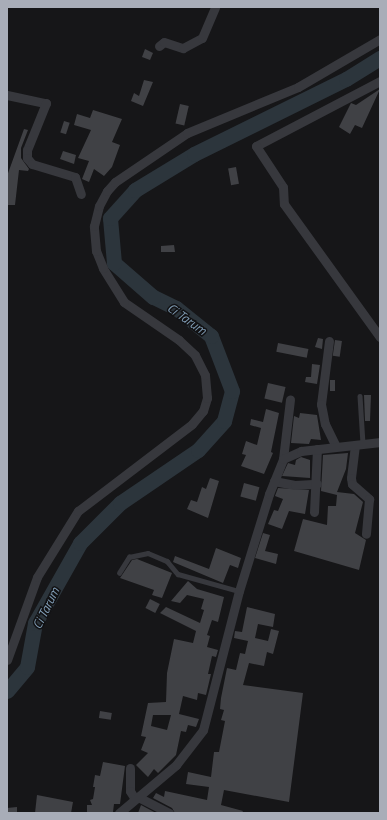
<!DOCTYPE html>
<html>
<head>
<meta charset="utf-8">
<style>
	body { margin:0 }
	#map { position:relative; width:387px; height:820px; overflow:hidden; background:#161618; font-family:"Titillium Web",sans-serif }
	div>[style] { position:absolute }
	.river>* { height:15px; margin:-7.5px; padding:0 7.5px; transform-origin:7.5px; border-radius:7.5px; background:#2c353c }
	.building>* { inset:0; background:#404145; transform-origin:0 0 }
	.lane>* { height:4.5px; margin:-2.25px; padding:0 2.25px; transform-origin:2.25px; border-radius:2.25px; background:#37383d }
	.street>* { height:9px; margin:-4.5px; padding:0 4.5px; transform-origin:4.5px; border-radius:4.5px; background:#37383d }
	span { translate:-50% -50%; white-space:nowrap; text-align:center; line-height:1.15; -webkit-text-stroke:3px #111113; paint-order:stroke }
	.water-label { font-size:13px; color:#7f9bb3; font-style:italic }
	.frame { position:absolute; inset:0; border:8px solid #a8adb8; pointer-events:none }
</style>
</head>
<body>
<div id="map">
	<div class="river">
		<i style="left:7px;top:691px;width:31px;rotate:-50deg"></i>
		<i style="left:27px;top:667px;width:45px;rotate:-79.7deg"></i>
		<i style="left:35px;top:623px;width:92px;rotate:-60.6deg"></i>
		<i style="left:80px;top:543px;width:57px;rotate:-45deg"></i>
		<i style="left:120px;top:503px;width:94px;rotate:-34.2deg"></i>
		<i style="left:198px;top:450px;width:39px;rotate:-48deg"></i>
		<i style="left:224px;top:421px;width:31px;rotate:-75deg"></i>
		<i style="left:232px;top:391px;width:59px;rotate:-110.9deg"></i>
		<i style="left:211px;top:336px;width:45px;rotate:-141.3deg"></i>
		<i style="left:176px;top:308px;width:25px;rotate:-154deg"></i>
		<i style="left:153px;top:297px;width:52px;rotate:-138.9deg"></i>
		<i style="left:114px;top:263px;width:45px;rotate:-95.1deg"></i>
		<i style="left:110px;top:218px;width:38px;rotate:-48deg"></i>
		<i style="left:135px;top:190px;width:69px;rotate:-31.4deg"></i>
		<i style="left:194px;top:154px;width:169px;rotate:-26.3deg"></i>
		<i style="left:346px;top:79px;width:40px;rotate:-32deg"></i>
	</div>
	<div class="building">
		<i style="clip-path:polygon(145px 49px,153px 53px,150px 60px,142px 57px)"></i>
		<i style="clip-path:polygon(144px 80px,153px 82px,143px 106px,131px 101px,134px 93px,139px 96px)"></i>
		<i style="clip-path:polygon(380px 89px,362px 128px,355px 125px,350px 134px,339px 127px,351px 103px,356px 105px)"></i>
		<i style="left:180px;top:104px;width:9px;height:20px;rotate:13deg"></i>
		<i style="clip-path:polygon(93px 110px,122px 119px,112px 142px,120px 145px,112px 167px,104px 176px,94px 169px,89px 182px,82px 179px,89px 161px,78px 158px,91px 130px,74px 125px,77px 114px,90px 118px)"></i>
		<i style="left:64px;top:121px;width:6px;height:12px;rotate:18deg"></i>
		<i style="clip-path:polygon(24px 129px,28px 130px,21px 148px,21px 158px,29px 169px,28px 171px,19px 170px,15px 205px,8px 205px,7px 176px)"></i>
		<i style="clip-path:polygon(63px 151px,76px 155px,74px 164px,60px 159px)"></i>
		<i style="left:236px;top:167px;width:17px;height:8px;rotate:80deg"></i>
		<i style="clip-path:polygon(174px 245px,175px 252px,161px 252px,161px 246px)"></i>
		<i style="clip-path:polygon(318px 338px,323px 339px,322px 349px,315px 347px)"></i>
		<i style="left:335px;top:340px;width:7px;height:16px;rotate:8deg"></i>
		<i style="left:278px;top:343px;width:31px;height:9px;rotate:11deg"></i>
		<i style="clip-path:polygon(312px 364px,320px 365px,317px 384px,305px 382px,306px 377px,311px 377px)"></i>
		<i style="left:330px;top:380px;width:5px;height:11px"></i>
		<i style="left:268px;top:383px;width:18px;height:16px;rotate:13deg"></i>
		<i style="clip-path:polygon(364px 395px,371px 395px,370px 421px,365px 421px)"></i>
		<i style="clip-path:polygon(266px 409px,279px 413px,271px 452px,273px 453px,264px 474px,241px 466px,246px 455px,242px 454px,246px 441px,257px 445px,261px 428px,250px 425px,251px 419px,263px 422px)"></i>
		<i style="clip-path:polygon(300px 413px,317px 415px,321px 440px,311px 439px,309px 444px,291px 443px,294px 416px,299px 418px)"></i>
		<i style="clip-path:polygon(348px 453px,346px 469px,337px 492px,354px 494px,363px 502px,355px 533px,366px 540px,359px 570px,294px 551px,303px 519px,327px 525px,328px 506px,336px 506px,337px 495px,321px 491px,323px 455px)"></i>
		<i style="clip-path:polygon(301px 457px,310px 460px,310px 478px,282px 476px,288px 463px,295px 465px,296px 460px)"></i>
		<i style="clip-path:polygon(210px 478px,219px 481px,208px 518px,187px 509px,191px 500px,197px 502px,202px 487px,206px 489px)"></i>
		<i style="left:244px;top:483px;width:16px;height:14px;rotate:15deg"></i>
		<i style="clip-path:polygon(278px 488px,309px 490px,305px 514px,289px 511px,282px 529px,268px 524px,274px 510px,278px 511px,283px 499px,275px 496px)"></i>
		<i style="clip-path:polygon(263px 533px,270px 535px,265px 551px,278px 554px,276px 564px,255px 558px)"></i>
		<i style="clip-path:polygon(216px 548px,241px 558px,238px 568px,230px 565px,223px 583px,173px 562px,175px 556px,209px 569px)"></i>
		<i style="clip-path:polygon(137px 559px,172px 573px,162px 598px,152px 595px,154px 590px,120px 578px,132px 560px)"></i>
		<i style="clip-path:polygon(evenodd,188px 581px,197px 589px,224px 597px,218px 622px,212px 620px,207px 635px,210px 636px,207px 647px,218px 650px,216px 657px,212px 656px,208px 674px,211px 674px,206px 695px,198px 693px,197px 700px,183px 696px,179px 714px,199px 719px,196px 727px,188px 725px,186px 732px,181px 731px,176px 755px,158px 773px,154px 769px,148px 777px,136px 765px,148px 753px,141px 750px,146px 737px,141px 736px,148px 703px,166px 702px,167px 673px,174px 639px,193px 643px,196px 631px,160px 613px,166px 607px,200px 623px,204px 610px,201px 609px,204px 599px,187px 595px,180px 603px,171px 601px,188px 581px,153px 715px,171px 715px,167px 730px,151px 726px,153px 715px)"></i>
		<i style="left:150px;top:599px;width:11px;height:10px;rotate:27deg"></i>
		<i style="clip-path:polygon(247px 607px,275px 614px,273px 627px,258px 624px,255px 638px,268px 641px,271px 629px,279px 631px,273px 654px,267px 652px,264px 666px,249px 663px,243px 685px,303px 693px,289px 802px,224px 790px,221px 805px,243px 811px,242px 813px,175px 813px,172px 808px,153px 798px,156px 793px,164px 797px,165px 791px,207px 800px,209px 787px,186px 784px,188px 772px,211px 777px,214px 752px,219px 752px,225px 721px,221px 720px,224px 710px,220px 709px,221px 698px,227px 668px,236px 670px,240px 653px,245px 654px,248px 641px,234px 638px,235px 631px,242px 632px)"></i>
		<i style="left:100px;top:711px;width:12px;height:7px;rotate:9deg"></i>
		<i style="clip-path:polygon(103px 762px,125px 766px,120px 804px,114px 804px,113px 812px,87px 813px,87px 805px,92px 805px,90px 800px,93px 799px,95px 787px,93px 787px,95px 775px,100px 776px)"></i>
		<i style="clip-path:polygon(37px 795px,73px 802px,71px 813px,35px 813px)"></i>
		<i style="clip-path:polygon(141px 805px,156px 813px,138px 813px)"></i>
		<i style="clip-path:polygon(17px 807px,17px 813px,7px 813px,7px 808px)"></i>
	</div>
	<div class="lane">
		<i style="left:360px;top:396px;width:48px;rotate:86.4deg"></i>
		<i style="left:119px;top:573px;width:19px;rotate:-58deg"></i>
		<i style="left:129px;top:557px;width:19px;rotate:-12deg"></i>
		<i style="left:148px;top:553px;width:21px;rotate:23deg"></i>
		<i style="left:167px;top:561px;width:17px;rotate:50deg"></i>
		<i style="left:178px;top:574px;width:63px;rotate:15.6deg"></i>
	</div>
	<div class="street">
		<i style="left:159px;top:46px;width:6px;rotate:-39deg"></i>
		<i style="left:164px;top:42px;width:20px;rotate:18deg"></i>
		<i style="left:183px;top:48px;width:21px;rotate:-28deg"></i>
		<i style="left:202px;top:38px;width:34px;rotate:-67deg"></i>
		<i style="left:380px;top:81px;width:140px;rotate:152.3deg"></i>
		<i style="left:256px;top:146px;width:49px;rotate:56.6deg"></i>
		<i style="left:283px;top:187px;width:17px;rotate:87deg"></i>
		<i style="left:284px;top:204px;width:164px;rotate:54.2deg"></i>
		<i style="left:7px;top:95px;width:40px;rotate:12deg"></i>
		<i style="left:46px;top:103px;width:51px;rotate:112deg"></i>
		<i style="left:27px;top:150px;width:8px;rotate:90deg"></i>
		<i style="left:27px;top:158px;width:8px;rotate:50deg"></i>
		<i style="left:32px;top:164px;width:45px;rotate:16.8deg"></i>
		<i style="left:75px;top:177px;width:18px;rotate:71deg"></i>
		<i style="left:329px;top:341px;width:64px;rotate:97.2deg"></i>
		<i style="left:321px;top:404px;width:20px;rotate:79deg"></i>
		<i style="left:325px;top:424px;width:25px;rotate:64deg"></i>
		<i style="left:355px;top:445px;width:33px;rotate:97deg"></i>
		<i style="left:351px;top:478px;width:6px;rotate:81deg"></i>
		<i style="left:352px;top:484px;width:23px;rotate:41deg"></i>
		<i style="left:369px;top:499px;width:35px;rotate:95deg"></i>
		<i style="left:283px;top:459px;width:60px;rotate:-83.3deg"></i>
		<i style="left:274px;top:481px;width:21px;rotate:11deg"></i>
		<i style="left:295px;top:485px;width:22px;rotate:-3deg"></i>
		<i style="left:314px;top:512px;width:63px;rotate:-87.3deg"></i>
		<i style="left:7px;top:660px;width:88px;rotate:-70.1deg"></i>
		<i style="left:37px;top:577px;width:78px;rotate:-58.2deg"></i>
		<i style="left:78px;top:511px;width:143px;rotate:-37.3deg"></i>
		<i style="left:192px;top:424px;width:17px;rotate:-50deg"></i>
		<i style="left:203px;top:411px;width:14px;rotate:-73deg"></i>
		<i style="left:207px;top:398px;width:23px;rotate:-95deg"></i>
		<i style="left:205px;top:375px;width:22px;rotate:-117deg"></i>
		<i style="left:195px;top:355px;width:22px;rotate:-137deg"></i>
		<i style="left:179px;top:340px;width:67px;rotate:-145.4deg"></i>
		<i style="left:124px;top:302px;width:40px;rotate:-122deg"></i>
		<i style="left:103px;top:268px;width:18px;rotate:-112deg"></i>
		<i style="left:96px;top:251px;width:25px;rotate:-95deg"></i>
		<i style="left:94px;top:226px;width:21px;rotate:-76deg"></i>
		<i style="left:99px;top:206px;width:17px;rotate:-62deg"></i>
		<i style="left:107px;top:191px;width:12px;rotate:-48deg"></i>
		<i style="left:115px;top:182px;width:87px;rotate:-34.2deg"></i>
		<i style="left:187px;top:133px;width:120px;rotate:-22.5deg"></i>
		<i style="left:298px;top:87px;width:95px;rotate:-30.3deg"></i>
		<i style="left:130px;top:768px;width:23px;rotate:90deg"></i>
		<i style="left:130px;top:791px;width:9px;rotate:58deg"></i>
		<i style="left:138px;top:797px;width:35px;rotate:27deg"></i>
		<i style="left:119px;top:813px;width:75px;rotate:-40.1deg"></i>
		<i style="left:176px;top:765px;width:44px;rotate:-52.4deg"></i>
		<i style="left:203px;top:730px;width:144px;rotate:-75.5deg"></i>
		<i style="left:239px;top:591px;width:102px;rotate:-72.8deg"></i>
		<i style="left:269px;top:494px;width:38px;rotate:-68deg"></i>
		<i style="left:283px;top:459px;width:20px;rotate:-24deg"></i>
		<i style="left:301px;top:451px;width:80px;rotate:-6.5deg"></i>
	</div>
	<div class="water-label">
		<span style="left:187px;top:319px;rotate:35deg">Ci Tarum</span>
		<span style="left:46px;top:608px;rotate:-64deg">Ci Tarum</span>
	</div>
	<div class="frame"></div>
</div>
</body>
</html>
